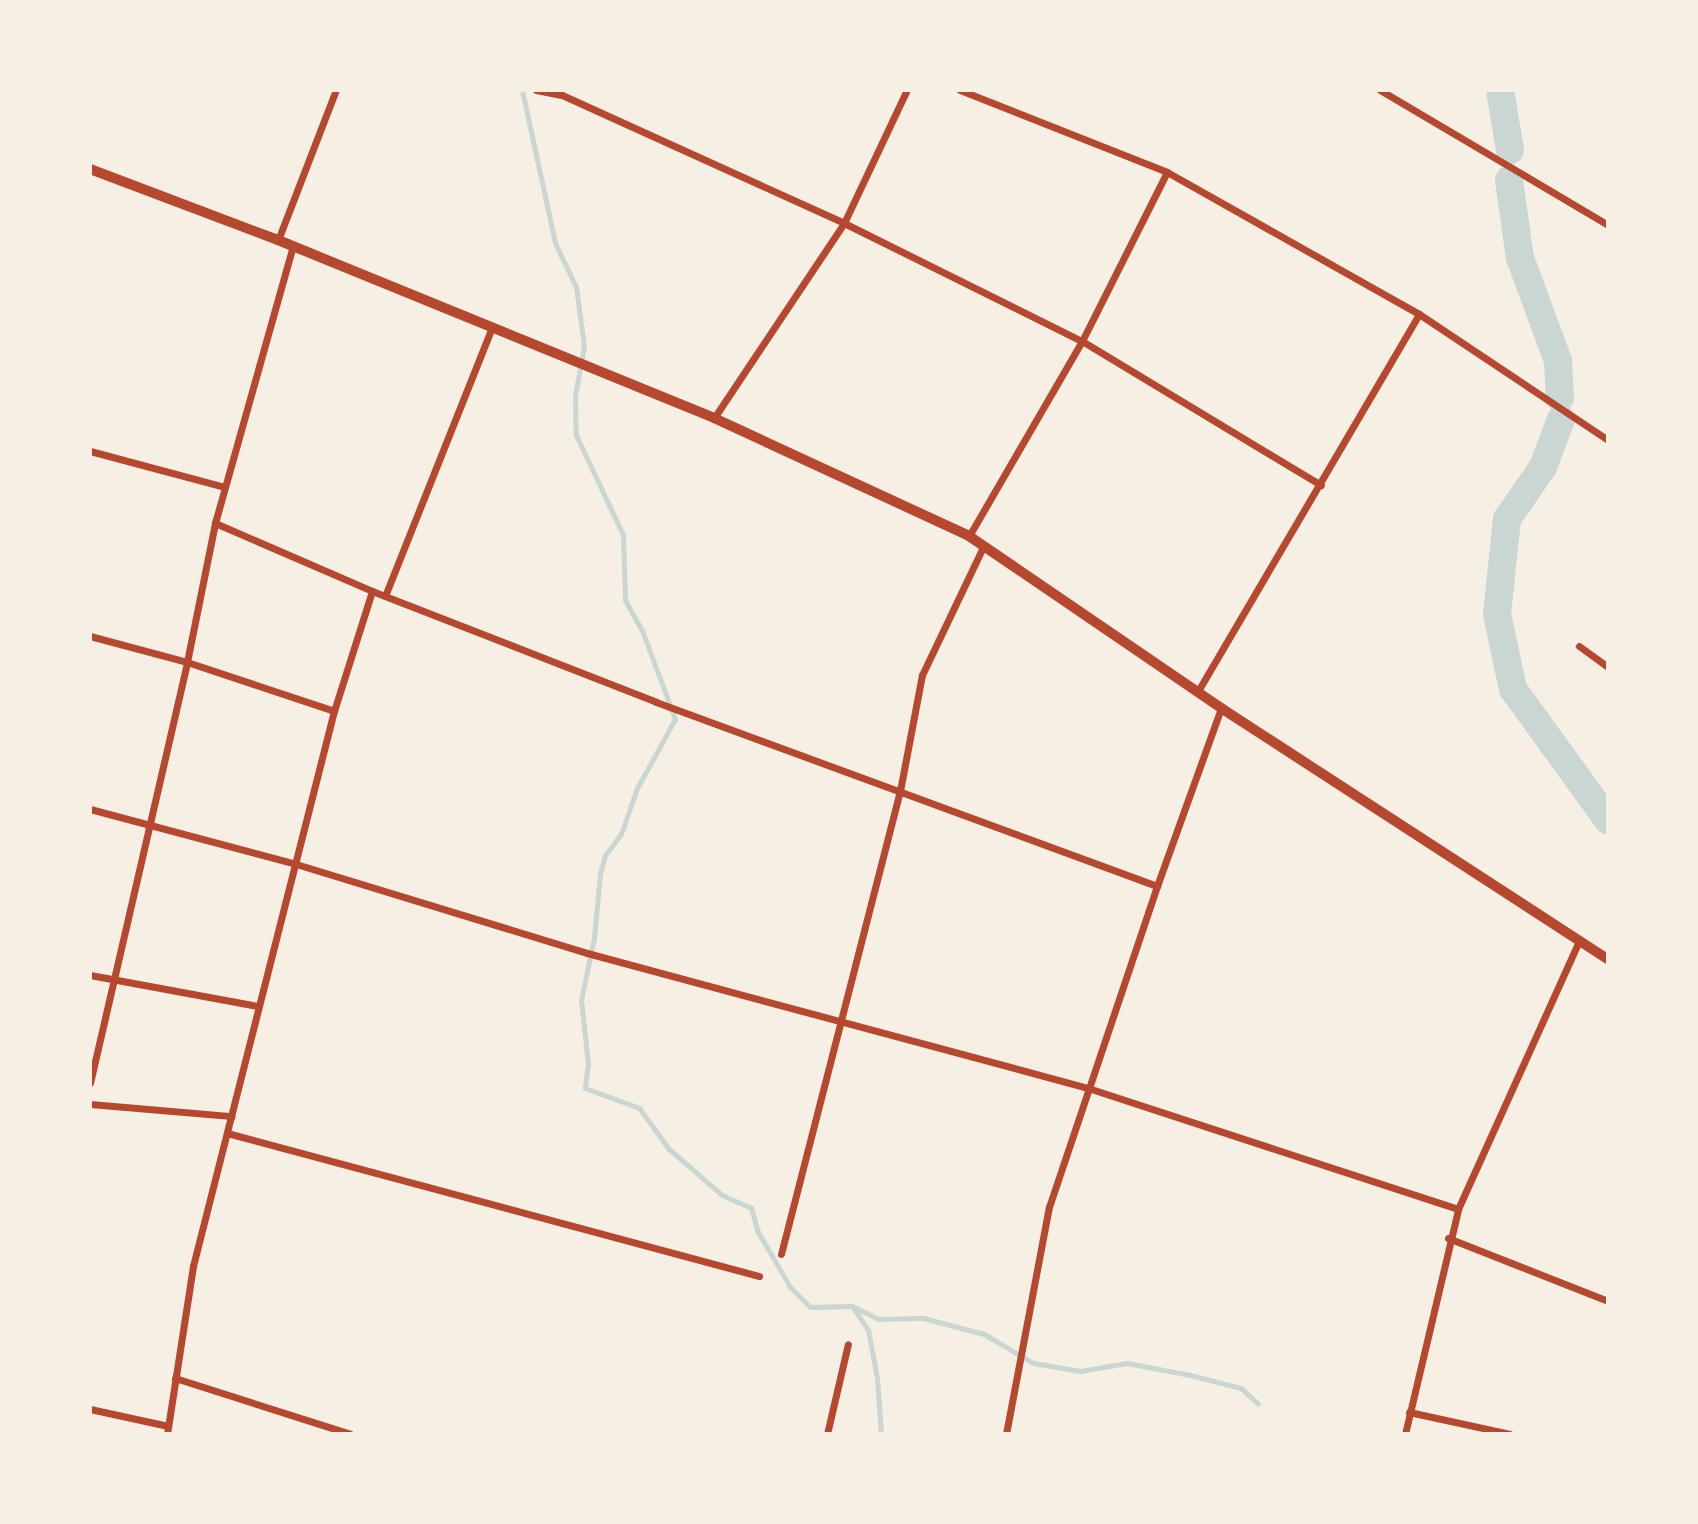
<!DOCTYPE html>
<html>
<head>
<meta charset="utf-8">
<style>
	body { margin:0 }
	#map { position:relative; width:1698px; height:1524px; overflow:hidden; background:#f6efe4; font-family:Jost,sans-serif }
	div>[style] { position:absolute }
	.stream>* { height:5px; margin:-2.5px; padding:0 2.5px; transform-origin:2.5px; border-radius:2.5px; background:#c9d6d2 }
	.river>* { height:28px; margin:-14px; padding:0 14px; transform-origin:14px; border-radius:14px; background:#c9d6d2 }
	.minor>* { height:7px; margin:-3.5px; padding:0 3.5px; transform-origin:3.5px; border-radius:3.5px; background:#b5482f }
	.primary>* { height:10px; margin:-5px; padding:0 5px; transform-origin:5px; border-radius:5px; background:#b5482f }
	span { translate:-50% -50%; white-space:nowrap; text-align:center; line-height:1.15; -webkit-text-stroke:8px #f6efe4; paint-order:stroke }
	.frame { position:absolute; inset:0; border:92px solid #f6efe4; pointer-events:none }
</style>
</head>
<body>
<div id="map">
	<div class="stream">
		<i style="left:522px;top:90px;width:157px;rotate:77.8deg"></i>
		<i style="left:555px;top:243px;width:49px;rotate:64.5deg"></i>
		<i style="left:576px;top:287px;width:60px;rotate:82.3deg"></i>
		<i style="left:584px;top:346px;width:51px;rotate:100.2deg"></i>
		<i style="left:575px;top:396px;width:39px;rotate:89deg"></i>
		<i style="left:576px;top:435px;width:110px;rotate:64.8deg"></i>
		<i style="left:623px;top:535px;width:65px;rotate:88.2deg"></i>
		<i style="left:625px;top:600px;width:38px;rotate:61deg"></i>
		<i style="left:643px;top:633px;width:92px;rotate:69.6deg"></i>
		<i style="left:675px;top:719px;width:79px;rotate:118.8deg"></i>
		<i style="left:637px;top:788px;width:49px;rotate:109.2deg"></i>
		<i style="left:621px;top:834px;width:26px;rotate:127deg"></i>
		<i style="left:605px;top:855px;width:20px;rotate:105deg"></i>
		<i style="left:600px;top:874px;width:64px;rotate:95.4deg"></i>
		<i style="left:594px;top:938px;width:63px;rotate:101.8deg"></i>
		<i style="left:581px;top:1000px;width:63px;rotate:83.7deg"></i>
		<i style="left:588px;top:1063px;width:25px;rotate:97deg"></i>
		<i style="left:585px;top:1088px;width:58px;rotate:20.3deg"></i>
		<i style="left:639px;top:1108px;width:51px;rotate:53.8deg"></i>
		<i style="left:669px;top:1149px;width:70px;rotate:41deg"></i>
		<i style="left:722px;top:1195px;width:32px;rotate:24deg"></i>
		<i style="left:751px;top:1208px;width:25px;rotate:74deg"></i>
		<i style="left:758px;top:1232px;width:64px;rotate:59.8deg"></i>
		<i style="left:790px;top:1287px;width:28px;rotate:45deg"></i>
		<i style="left:810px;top:1307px;width:42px;rotate:-1.4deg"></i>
		<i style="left:852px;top:1306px;width:30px;rotate:26deg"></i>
		<i style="left:879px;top:1319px;width:44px;rotate:-1.3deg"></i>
		<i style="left:923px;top:1318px;width:63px;rotate:14.7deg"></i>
		<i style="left:984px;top:1334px;width:57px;rotate:30.6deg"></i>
		<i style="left:1033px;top:1363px;width:48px;rotate:9.7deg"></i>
		<i style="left:1080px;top:1371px;width:48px;rotate:-9.7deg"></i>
		<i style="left:1127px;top:1363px;width:64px;rotate:10.8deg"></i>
		<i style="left:1190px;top:1375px;width:53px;rotate:14.3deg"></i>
		<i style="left:1241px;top:1388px;width:23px;rotate:43deg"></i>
		<i style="left:852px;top:1306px;width:29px;rotate:56deg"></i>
		<i style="left:868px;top:1330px;width:49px;rotate:79.4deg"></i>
		<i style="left:877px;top:1378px;width:56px;rotate:85.9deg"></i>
	</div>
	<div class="river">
		<i style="left:1500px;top:90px;width:61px;rotate:80.5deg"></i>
		<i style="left:1509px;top:180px;width:79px;rotate:82deg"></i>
		<i style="left:1520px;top:258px;width:110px;rotate:69.7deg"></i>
		<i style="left:1558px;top:361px;width:37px;rotate:87deg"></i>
		<i style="left:1561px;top:419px;width:51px;rotate:110.6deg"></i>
		<i style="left:1543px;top:467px;width:63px;rotate:124.7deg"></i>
		<i style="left:1507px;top:519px;width:96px;rotate:96deg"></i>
		<i style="left:1497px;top:614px;width:77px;rotate:78deg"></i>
		<i style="left:1513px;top:689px;width:162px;rotate:54.1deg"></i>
	</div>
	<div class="minor">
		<i style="left:536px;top:90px;width:26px;rotate:11deg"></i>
		<i style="left:562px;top:95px;width:310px;rotate:24.4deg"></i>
		<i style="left:844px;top:223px;width:266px;rotate:26.4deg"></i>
		<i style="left:1082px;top:341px;width:279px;rotate:31.1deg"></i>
		<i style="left:960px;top:90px;width:223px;rotate:21.6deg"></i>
		<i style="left:1167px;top:172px;width:289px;rotate:29.4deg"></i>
		<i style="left:1419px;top:314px;width:227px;rotate:33.7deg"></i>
		<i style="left:1380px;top:90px;width:265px;rotate:30.6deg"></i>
		<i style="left:278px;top:240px;width:161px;rotate:-68.9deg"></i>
		<i style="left:714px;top:418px;width:234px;rotate:-56.3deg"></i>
		<i style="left:844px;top:223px;width:147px;rotate:-64.7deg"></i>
		<i style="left:90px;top:451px;width:139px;rotate:15deg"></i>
		<i style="left:215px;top:523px;width:171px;rotate:23.4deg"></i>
		<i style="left:372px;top:591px;width:305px;rotate:21.3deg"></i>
		<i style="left:656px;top:702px;width:534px;rotate:20.17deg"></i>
		<i style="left:969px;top:536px;width:225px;rotate:-59.9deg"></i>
		<i style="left:1082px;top:341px;width:189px;rotate:-63.3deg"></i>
		<i style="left:385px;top:596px;width:287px;rotate:-68.3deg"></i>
		<i style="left:90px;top:636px;width:100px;rotate:15deg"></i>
		<i style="left:187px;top:662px;width:155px;rotate:18.4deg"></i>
		<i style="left:1579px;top:646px;width:36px;rotate:36deg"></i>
		<i style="left:1198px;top:691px;width:437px;rotate:-59.6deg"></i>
		<i style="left:90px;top:809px;width:213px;rotate:14.9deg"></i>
		<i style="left:296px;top:864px;width:304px;rotate:17deg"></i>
		<i style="left:587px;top:953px;width:519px;rotate:15.08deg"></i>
		<i style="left:1088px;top:1088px;width:389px;rotate:18.1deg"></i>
		<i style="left:90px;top:975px;width:170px;rotate:10.5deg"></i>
		<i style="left:90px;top:1083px;width:432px;rotate:-77deg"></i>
		<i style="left:187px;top:662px;width:142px;rotate:-78.6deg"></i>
		<i style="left:215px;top:523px;width:288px;rotate:-74.3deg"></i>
		<i style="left:90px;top:1104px;width:142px;rotate:4.9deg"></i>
		<i style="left:227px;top:1133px;width:551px;rotate:15.05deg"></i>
		<i style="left:1448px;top:1238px;width:172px;rotate:21.5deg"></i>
		<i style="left:781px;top:1254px;width:478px;rotate:-75.6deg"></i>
		<i style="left:900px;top:791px;width:118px;rotate:-79.3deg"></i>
		<i style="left:922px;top:675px;width:144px;rotate:-64.5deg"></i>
		<i style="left:175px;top:1378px;width:184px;rotate:17.7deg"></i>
		<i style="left:90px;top:1409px;width:80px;rotate:12.3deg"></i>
		<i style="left:1409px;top:1412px;width:103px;rotate:12.3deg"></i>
		<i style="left:167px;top:1434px;width:170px;rotate:-81.2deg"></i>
		<i style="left:193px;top:1266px;width:573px;rotate:-75.75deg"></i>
		<i style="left:334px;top:711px;width:126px;rotate:-72.4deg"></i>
		<i style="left:827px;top:1434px;width:92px;rotate:-76.9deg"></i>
		<i style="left:1006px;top:1434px;width:231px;rotate:-79.3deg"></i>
		<i style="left:1049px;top:1207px;width:339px;rotate:-71.4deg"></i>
		<i style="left:1157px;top:886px;width:189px;rotate:-70.2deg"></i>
		<i style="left:1405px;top:1434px;width:231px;rotate:-76.7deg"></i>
		<i style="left:1458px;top:1209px;width:294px;rotate:-65.7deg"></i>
	</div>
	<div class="primary">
		<i style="left:90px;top:169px;width:201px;rotate:20.7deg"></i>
		<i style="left:278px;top:240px;width:471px;rotate:22.2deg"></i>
		<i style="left:714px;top:418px;width:281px;rotate:24.8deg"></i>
		<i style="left:969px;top:536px;width:305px;rotate:34.3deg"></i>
		<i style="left:1221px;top:708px;width:461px;rotate:33deg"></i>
	</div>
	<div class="frame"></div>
</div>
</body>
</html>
